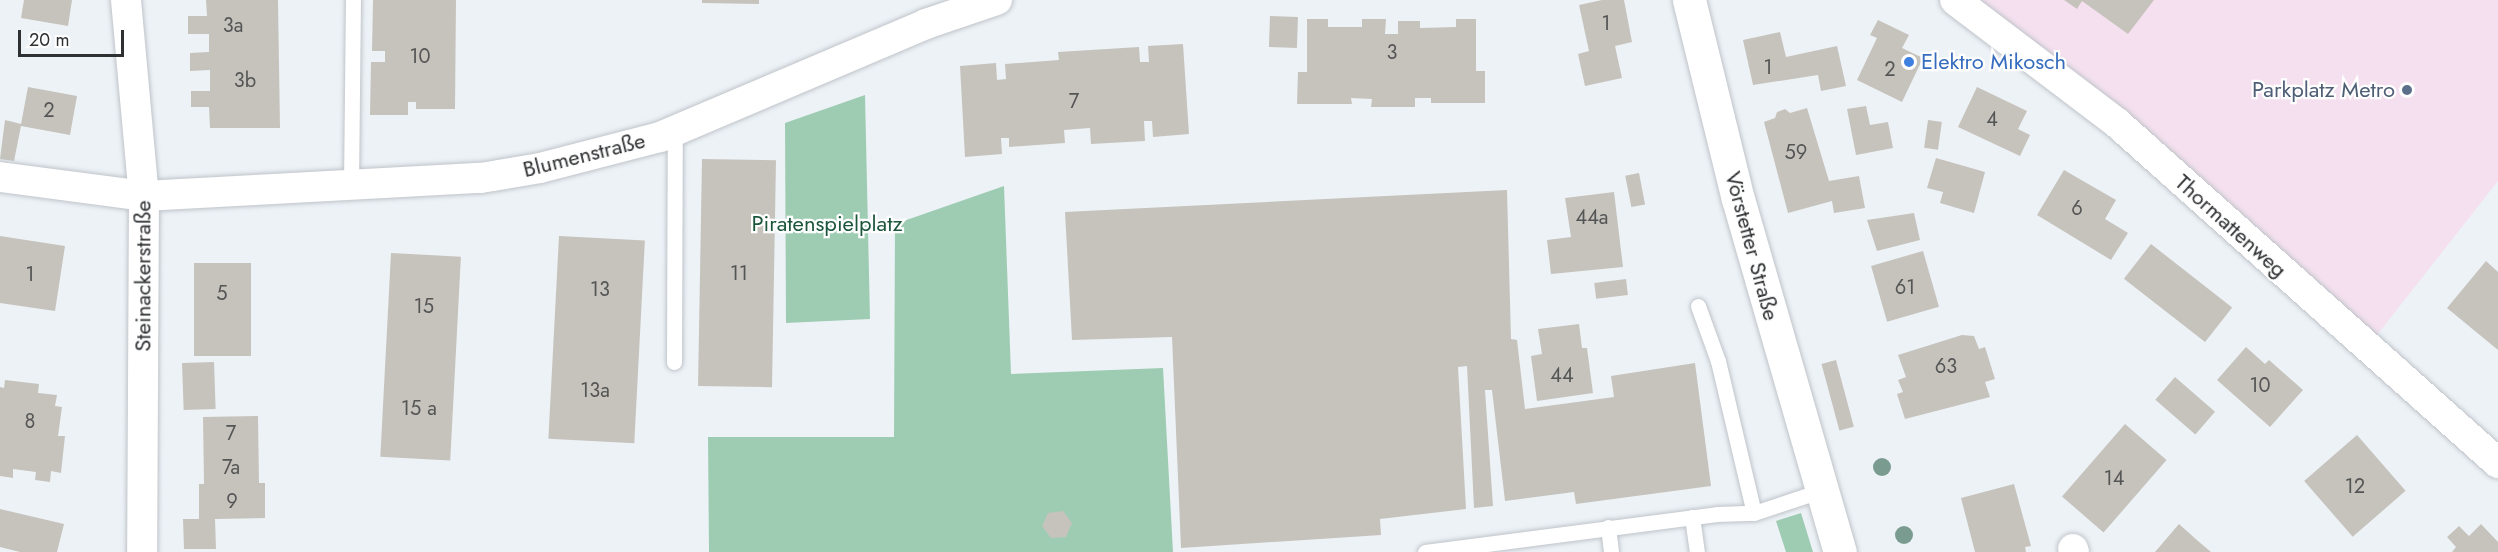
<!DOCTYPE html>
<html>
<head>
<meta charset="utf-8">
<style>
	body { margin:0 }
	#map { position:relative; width:2498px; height:552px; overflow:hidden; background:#edf2f7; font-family:Jost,sans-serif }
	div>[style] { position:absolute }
	.commercial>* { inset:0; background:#f5e0ef }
	.green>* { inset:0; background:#9eccb2 }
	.building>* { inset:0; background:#c6c3bd; transform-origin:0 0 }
	.roads { filter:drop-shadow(0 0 2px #bfc4c9) drop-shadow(0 0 2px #bfc4c9) }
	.lane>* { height:15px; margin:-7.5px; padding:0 7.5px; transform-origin:7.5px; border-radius:7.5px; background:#fff }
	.street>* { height:30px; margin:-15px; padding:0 15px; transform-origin:15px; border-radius:15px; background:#fff }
	.secondary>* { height:33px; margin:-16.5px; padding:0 16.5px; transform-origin:16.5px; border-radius:16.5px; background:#fff }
	.trees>* { width:18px; height:18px; margin:-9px; border-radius:50%; background:#7a9c90 }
	.dots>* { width:16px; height:16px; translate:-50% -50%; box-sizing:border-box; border:3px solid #fefefe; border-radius:50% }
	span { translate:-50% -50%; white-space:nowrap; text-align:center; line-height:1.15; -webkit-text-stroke:4.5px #fefefe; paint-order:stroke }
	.number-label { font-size:20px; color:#545555 }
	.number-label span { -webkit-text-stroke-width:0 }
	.shop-label { font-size:22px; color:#366cbe }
	.left { translate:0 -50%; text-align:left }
	.service-label { font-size:22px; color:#4e5e75 }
	.right { translate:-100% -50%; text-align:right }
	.street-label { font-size:22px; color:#2e3032 }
	.park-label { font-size:22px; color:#1b563b }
	.scale { position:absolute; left:18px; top:30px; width:106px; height:27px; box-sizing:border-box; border:3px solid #2e3032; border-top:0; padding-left:8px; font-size:18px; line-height:21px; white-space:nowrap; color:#2e3032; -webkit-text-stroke:4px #fefefe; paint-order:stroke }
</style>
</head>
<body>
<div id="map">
	<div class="commercial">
		<i style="clip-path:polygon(1955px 0,2498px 0,2498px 181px,2366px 349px)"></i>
	</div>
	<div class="green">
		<i style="clip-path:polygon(865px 95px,870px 319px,786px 323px,785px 123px)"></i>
		<i style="clip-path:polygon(1004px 186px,1011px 374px,1163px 368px,1173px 552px,709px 552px,708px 437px,894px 437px,895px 224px)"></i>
		<i style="clip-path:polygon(1801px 513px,1813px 552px,1786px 552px,1776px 521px)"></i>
	</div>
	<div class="building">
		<i style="clip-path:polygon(24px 0,72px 0,68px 26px,21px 18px)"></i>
		<i style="clip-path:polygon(206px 0,278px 0,280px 128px,210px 128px,209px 107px,191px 107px,191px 91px,210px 91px,210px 70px,190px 71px,190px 53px,209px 52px,209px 34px,188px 34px,188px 16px,207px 16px)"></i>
		<i style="clip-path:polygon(373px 0,456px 0,455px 109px,416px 109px,416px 102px,408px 102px,408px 115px,370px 115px,371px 62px,385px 62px,385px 51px,372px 51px)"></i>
		<i style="clip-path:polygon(702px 0,759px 0,759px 4px,702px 3px)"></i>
		<i style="clip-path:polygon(1602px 0,1624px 0,1632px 42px,1615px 46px,1622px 78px,1585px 86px,1578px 54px,1589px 51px,1579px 5px)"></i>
		<i style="clip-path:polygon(2064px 0,2154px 0,2128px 34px,2082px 1px,2077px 9px)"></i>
		<i style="left:1270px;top:16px;width:28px;height:31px;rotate:2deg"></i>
		<i style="clip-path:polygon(1307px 19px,1328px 19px,1328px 27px,1362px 27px,1362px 19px,1386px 19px,1385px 34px,1398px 34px,1398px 21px,1420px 21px,1420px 28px,1456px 27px,1456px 19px,1476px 19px,1476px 71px,1485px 71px,1485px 103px,1431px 103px,1431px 98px,1415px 98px,1415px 107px,1371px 107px,1372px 99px,1351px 98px,1352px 104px,1297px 104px,1298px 72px,1307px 72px)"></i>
		<i style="clip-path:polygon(1878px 20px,1909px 35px,1902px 48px,1923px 58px,1902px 102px,1857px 80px,1877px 38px,1870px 35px)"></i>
		<i style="clip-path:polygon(1780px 32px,1786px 57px,1837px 46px,1846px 86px,1821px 91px,1818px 75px,1753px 85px,1743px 40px)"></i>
		<i style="clip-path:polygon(1183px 44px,1189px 134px,1153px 137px,1152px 121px,1144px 121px,1145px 141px,1091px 144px,1090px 128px,1064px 130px,1065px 143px,1009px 147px,1009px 138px,1001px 138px,1002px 154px,965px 157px,960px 66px,996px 63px,997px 80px,1006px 79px,1005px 64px,1059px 60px,1058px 52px,1139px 47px,1140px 62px,1149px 62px,1148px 46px)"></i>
		<i style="clip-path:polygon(28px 87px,77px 96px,70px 135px,21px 126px,14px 161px,0 159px,5px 120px,21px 124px)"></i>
		<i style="clip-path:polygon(1977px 87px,2027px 111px,2018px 129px,2030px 135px,2020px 156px,1958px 127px)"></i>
		<i style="clip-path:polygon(1866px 106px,1870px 125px,1888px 122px,1893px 148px,1856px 155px,1847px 109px)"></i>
		<i style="clip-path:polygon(1807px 108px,1829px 181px,1859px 176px,1865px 208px,1834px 213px,1832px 201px,1788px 213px,1764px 122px,1775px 118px,1777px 112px,1785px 109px,1790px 113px)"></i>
		<i style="left:1928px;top:120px;width:14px;height:28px;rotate:8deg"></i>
		<i style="clip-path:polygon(1936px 158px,1985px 172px,1974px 213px,1940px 203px,1943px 192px,1927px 188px)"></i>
		<i style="left:702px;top:159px;width:74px;height:227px;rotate:1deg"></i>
		<i style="clip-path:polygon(2064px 170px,2116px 200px,2105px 219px,2128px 233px,2111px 260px,2037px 215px)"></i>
		<i style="left:1639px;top:173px;width:32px;height:14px;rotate:79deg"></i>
		<i style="clip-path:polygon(1507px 190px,1511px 339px,1517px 340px,1525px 409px,1614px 397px,1611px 376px,1695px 363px,1711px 486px,1576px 504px,1574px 492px,1505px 501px,1492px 390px,1485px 390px,1493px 506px,1474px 508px,1467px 366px,1458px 367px,1466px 509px,1380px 519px,1381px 535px,1181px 548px,1172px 337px,1072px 340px,1065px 212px)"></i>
		<i style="clip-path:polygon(1614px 192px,1623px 267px,1551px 274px,1547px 240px,1571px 237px,1565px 198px)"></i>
		<i style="clip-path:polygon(1914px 213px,1920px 240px,1877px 251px,1867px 220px)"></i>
		<i style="clip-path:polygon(0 236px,65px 246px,55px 311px,0 303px)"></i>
		<i style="left:559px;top:236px;width:86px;height:203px;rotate:3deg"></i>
		<i style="left:2151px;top:244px;width:103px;height:44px;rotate:38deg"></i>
		<i style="left:1923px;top:251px;width:58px;height:54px;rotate:74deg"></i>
		<i style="left:391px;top:253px;width:70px;height:204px;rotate:3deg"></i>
		<i style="clip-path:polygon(2486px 261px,2498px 272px,2498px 350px,2447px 308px)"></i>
		<i style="left:194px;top:263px;width:57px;height:93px"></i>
		<i style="left:1626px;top:279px;width:16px;height:32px;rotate:83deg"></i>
		<i style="clip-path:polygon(1579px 324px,1582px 348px,1587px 348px,1593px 393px,1537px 401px,1531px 356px,1542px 354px,1538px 329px)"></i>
		<i style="clip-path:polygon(1962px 335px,1974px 336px,1979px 349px,1985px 347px,1995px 379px,1985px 382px,1990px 397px,1905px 419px,1897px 394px,1903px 392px,1898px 380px,1906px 377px,1898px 355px)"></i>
		<i style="clip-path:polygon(2246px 347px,2265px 364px,2269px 360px,2303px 390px,2270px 427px,2217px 380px)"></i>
		<i style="left:1836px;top:360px;width:69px;height:15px;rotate:75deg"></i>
		<i style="left:214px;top:362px;width:47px;height:32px;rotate:88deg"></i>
		<i style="left:2175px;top:377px;width:53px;height:30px;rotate:41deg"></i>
		<i style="clip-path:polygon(5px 380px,39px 384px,38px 393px,57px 395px,55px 406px,62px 407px,58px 436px,65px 436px,61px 473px,51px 471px,50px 482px,35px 480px,36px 472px,13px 469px,13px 478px,0 476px,0 387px,4px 388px)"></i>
		<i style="clip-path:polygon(258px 416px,259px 483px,265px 483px,265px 518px,215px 519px,216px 549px,184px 549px,183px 519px,199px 519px,199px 484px,204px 484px,203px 417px)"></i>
		<i style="left:2125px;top:424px;width:55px;height:96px;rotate:41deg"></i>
		<i style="left:2357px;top:435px;width:74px;height:70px;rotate:49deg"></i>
		<i style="clip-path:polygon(2014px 484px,2031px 546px,2025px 547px,2026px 552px,1975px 552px,1961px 498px)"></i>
		<i style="clip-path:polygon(0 509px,64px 524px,57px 552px,20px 552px,0 547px)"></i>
		<i style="clip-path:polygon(1063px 511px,1072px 523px,1066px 537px,1051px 538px,1042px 526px,1048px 513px)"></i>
		<i style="clip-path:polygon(2179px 524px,2198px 541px,2211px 552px,2155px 552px)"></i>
		<i style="clip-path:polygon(2481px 524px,2498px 542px,2498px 552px,2452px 552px,2456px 547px,2447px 537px,2459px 526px,2469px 536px)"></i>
	</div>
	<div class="roads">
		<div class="lane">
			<i style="left:351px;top:187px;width:187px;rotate:-89.4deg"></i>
			<i style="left:1698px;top:306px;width:59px;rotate:70deg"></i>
			<i style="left:1718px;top:361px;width:156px;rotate:76.7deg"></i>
			<i style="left:1754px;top:513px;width:70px;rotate:-18.4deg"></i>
			<i style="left:674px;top:362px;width:232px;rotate:-89.8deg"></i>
			<i style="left:1692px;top:517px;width:35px;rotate:82deg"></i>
			<i style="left:1608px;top:527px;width:25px;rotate:83deg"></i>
			<i style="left:1425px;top:552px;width:294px;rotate:-7.4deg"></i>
			<i style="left:1717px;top:514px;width:37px;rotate:-2deg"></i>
		</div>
		<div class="street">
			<i style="left:126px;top:0;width:197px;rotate:84.8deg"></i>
			<i style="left:144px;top:196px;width:356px;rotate:90.3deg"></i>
			<i style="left:1955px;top:0;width:203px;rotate:37.2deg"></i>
			<i style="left:2117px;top:123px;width:511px;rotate:41.75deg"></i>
			<i style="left:0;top:177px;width:145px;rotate:7.5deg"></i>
			<i style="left:144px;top:196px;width:337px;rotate:-3.1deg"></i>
			<i style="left:481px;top:178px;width:60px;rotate:-9.6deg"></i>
			<i style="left:540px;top:168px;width:124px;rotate:-14.5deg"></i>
			<i style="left:660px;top:137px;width:289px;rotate:-23deg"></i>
			<i style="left:926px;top:24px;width:75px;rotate:-18.7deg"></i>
			<i style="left:2073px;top:549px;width:3px;rotate:72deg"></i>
		</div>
		<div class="secondary">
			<i style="left:1689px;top:0;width:205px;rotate:76.2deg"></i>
			<i style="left:1738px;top:199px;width:367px;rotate:73.9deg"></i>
		</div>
	</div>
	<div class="trees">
		<i style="left:1882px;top:467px"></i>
		<i style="left:1904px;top:535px"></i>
	</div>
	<div class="dots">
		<i style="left:1909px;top:62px;background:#3f7fe0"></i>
		<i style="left:2407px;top:90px;background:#5c6f8a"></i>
	</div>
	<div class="number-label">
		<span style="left:1606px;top:23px">1</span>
		<span style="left:233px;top:25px">3a</span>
		<span style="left:1392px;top:52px">3</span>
		<span style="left:420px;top:56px">10</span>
		<span style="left:1768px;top:67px">1</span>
		<span style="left:1890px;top:69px">2</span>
		<span style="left:245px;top:80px">3b</span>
		<span style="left:1074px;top:101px">7</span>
		<span style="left:49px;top:110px">2</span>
		<span style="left:1992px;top:119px">4</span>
		<span style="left:1796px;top:152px">59</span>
		<span style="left:2077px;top:208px">6</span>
		<span style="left:1592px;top:217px">44a</span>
		<span style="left:739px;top:273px">11</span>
		<span style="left:30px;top:274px">1</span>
		<span style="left:1905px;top:287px">61</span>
		<span style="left:600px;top:289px">13</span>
		<span style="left:222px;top:293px">5</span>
		<span style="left:424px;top:306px">15</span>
		<span style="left:1946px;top:366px">63</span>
		<span style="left:1562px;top:375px">44</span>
		<span style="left:2260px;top:385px">10</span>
		<span style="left:595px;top:390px">13a</span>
		<span style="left:419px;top:408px">15 a</span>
		<span style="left:30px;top:421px">8</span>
		<span style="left:231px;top:433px">7</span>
		<span style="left:231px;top:467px">7a</span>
		<span style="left:2114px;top:478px">14</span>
		<span style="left:2355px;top:486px">12</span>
		<span style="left:232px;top:501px">9</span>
	</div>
	<div class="shop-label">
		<span class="left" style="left:1921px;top:62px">Elektro Mikosch</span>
	</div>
	<div class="service-label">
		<span class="right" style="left:2395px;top:90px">Parkplatz Metro</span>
	</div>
	<div class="street-label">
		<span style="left:584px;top:155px;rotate:-14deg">Blumenstraße</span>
		<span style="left:2231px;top:226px;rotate:42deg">Thormattenweg</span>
		<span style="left:1752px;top:246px;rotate:75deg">Vörstetter Straße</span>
		<span style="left:143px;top:276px;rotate:-90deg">Steinackerstraße</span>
	</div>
	<div class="park-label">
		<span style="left:827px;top:224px">Piratenspielplatz</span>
	</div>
	<div class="scale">20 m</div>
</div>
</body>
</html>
